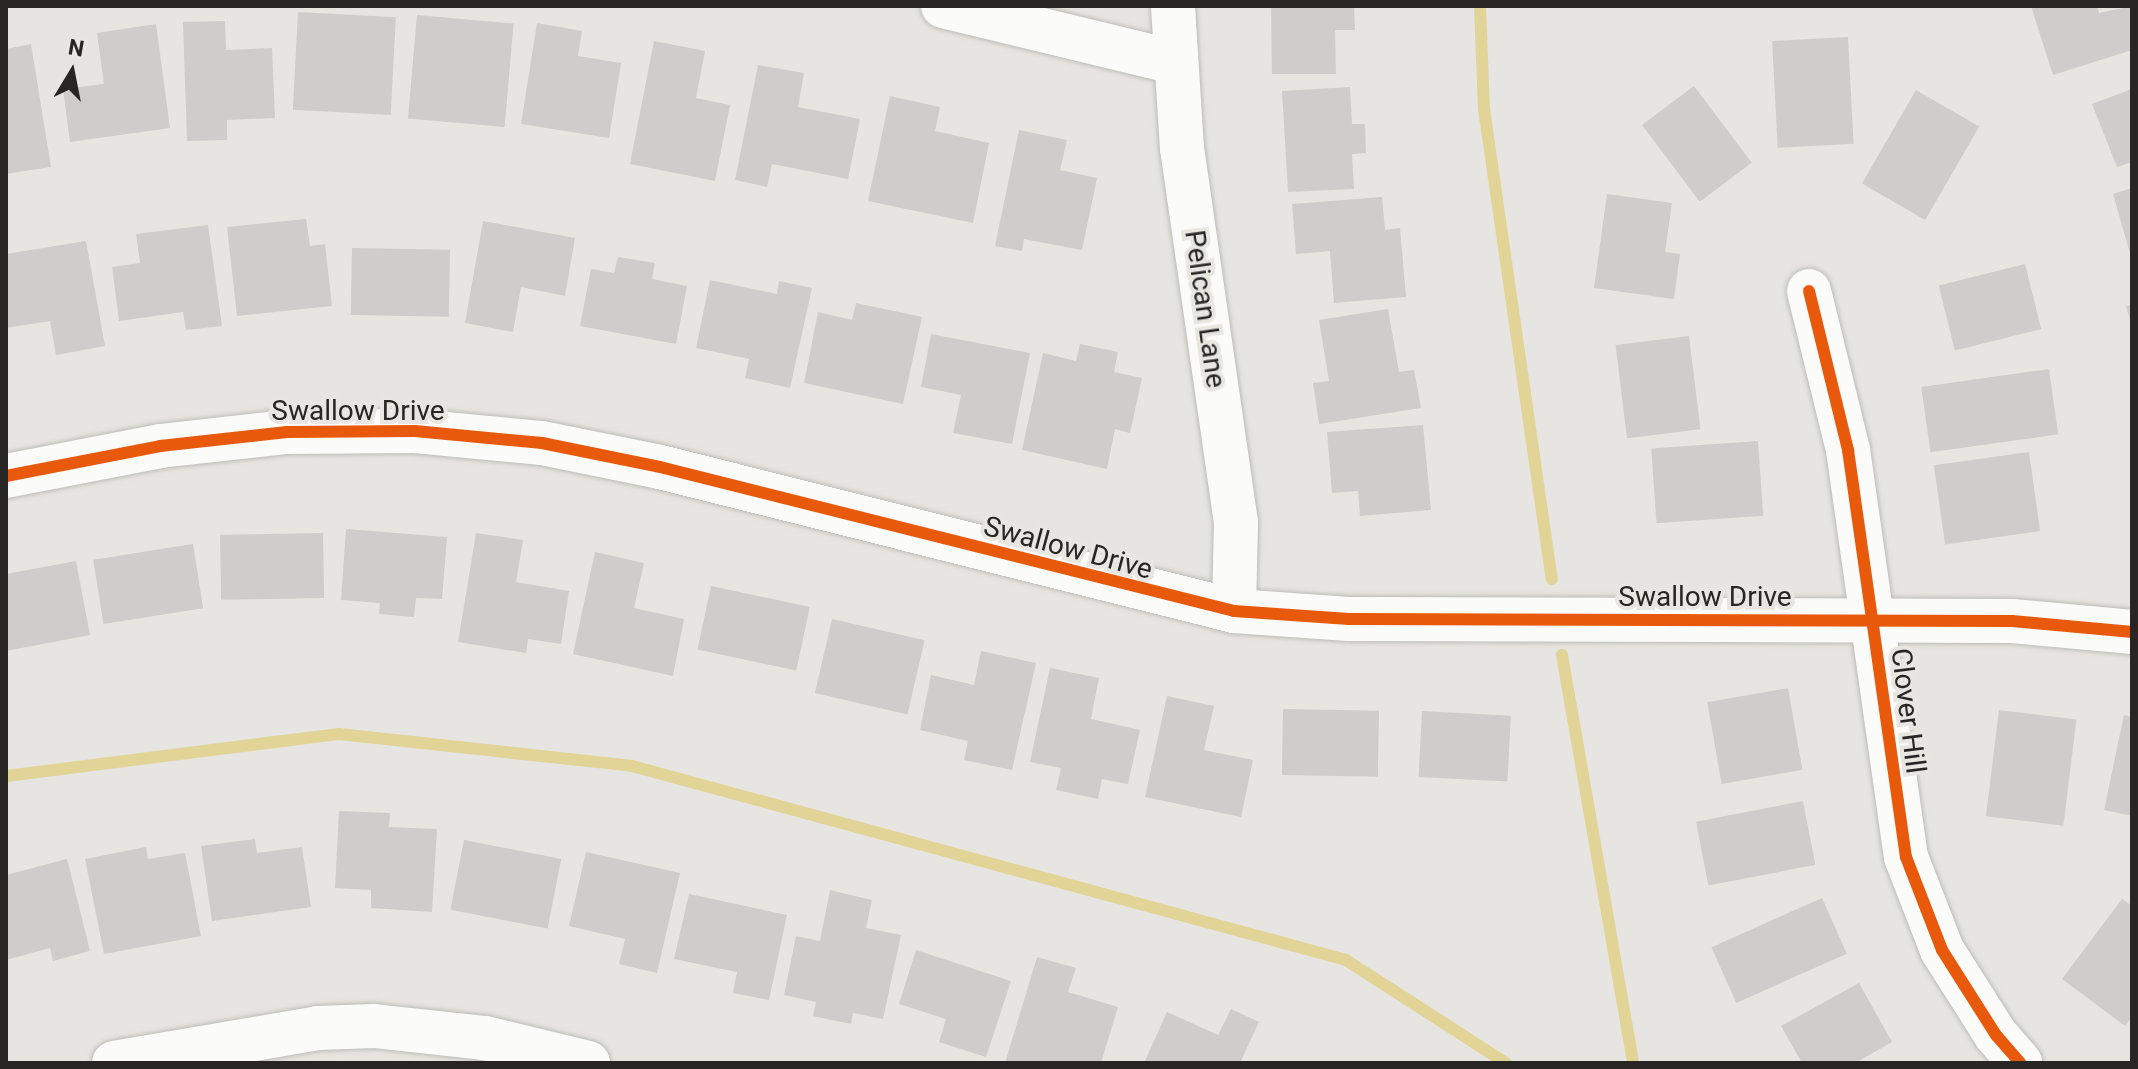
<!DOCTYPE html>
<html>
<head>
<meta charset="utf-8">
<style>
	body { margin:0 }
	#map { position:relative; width:2138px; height:1069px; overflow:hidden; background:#e6e5e1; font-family:Roboto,sans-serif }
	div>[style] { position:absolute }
	.stream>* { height:12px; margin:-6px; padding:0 6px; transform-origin:6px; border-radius:6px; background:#e2d496 }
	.building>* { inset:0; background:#cfcdcb; transform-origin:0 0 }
	.roads { filter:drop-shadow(0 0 2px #bcbcb9) drop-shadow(0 0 2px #bcbcb9) }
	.street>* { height:44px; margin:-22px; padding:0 22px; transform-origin:22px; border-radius:22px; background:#fbfbfa }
	.cycleway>* { height:12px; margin:-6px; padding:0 6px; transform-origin:6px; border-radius:6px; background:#e8590c }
	span { translate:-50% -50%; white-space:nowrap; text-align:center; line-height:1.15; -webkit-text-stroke:8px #e7e6e0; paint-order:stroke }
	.street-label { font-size:28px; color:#272624 }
	.frame { position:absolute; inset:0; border:8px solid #272624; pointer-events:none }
	.north { position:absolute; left:32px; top:32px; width:80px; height:80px; -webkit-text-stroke:6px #e7e6e0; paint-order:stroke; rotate:10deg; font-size:22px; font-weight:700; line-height:32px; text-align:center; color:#272624 }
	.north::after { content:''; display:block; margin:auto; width:28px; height:36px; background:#272624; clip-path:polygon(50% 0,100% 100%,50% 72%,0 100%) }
</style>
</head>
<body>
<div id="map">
	<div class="stream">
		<i style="left:1480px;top:6px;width:103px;rotate:87.8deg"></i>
		<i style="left:1484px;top:109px;width:475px;rotate:81.8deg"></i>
		<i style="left:1562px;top:655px;width:414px;rotate:80.1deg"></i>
		<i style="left:6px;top:776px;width:336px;rotate:-7.2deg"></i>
		<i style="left:339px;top:734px;width:295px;rotate:6.2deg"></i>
		<i style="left:632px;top:766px;width:740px;rotate:15.2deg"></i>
		<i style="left:1346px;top:960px;width:190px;rotate:32.8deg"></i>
	</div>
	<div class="building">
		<i style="clip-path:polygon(1271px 6px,1354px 6px,1355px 30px,1335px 30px,1336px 74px,1272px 74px)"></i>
		<i style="clip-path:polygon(2031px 6px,2097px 6px,2099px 13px,2132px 6px,2132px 50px,2053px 75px)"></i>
		<i style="left:298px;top:12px;width:98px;height:98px;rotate:3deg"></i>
		<i style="left:417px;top:15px;width:97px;height:104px;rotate:5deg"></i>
		<i style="clip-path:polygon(225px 21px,226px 50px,272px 48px,275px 118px,227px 120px,227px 140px,187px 141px,183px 22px)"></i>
		<i style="clip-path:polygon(537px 23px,582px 31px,578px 56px,621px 63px,609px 138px,521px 124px)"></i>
		<i style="clip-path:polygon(156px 24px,170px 128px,70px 142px,63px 89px,104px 84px,97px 33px)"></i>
		<i style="left:1848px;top:37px;width:107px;height:76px;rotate:87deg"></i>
		<i style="clip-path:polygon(654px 41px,705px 51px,696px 98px,730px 105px,715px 181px,630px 164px)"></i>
		<i style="clip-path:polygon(31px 44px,51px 167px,6px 174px,6px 49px)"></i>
		<i style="clip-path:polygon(758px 65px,804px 73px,798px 107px,860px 119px,848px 179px,772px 164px,767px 187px,735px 180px)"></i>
		<i style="left:1694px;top:86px;width:96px;height:65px;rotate:53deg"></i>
		<i style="clip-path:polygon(1350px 87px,1352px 124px,1365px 124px,1366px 153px,1352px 154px,1354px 189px,1288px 192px,1282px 91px)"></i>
		<i style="clip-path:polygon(2132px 89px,2132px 162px,2117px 167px,2092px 104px)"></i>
		<i style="left:1916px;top:90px;width:73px;height:108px;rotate:30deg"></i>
		<i style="clip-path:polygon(890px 96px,940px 107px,935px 131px,989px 143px,973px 223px,868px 201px)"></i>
		<i style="clip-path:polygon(1019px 130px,1067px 140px,1060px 170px,1097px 178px,1082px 250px,1024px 239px,1022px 251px,995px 246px)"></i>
		<i style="clip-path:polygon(2132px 188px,2132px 257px,2131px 257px,2113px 194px)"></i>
		<i style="clip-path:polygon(1607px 194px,1672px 203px,1665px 252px,1680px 254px,1674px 299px,1594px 288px)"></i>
		<i style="clip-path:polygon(1382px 197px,1385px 230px,1400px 228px,1406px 297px,1334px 303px,1330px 251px,1296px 254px,1292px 204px)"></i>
		<i style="clip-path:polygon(306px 219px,310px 246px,325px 244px,332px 306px,237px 316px,227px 227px)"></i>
		<i style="clip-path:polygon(483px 221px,575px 238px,565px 296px,521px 287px,513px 332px,465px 323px)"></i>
		<i style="clip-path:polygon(208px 225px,222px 326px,186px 330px,183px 312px,119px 321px,112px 267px,140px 263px,136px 234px)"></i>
		<i style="clip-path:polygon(86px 241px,105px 346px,56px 355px,50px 321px,6px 328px,6px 254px)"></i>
		<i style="left:352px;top:248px;width:98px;height:67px;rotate:1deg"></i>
		<i style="clip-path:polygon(618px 257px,655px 263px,652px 279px,687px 286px,676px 344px,580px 326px,591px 269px,614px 273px)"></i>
		<i style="left:2025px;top:264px;width:67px;height:89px;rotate:76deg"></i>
		<i style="clip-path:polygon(710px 280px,777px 294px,779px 281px,812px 288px,790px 388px,745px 378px,749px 359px,696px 348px)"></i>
		<i style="clip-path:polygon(856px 303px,922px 317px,903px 404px,804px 383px,818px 312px,852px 320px)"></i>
		<i style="clip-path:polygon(2132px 305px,2132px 323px,2131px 323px,2126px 306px)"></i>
		<i style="clip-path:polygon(1388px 309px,1399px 372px,1414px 370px,1421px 408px,1319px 424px,1313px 383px,1329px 381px,1319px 320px)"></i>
		<i style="clip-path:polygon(931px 334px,1030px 353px,1012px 444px,953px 433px,961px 395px,921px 387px)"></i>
		<i style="left:1689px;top:336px;width:94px;height:74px;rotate:83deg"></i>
		<i style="clip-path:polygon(1080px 344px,1118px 352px,1114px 372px,1142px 378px,1130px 433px,1115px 429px,1107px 469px,1022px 450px,1043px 353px,1076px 361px)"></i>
		<i style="left:2049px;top:369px;width:66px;height:129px;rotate:82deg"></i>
		<i style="clip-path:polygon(1423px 425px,1431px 510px,1360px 516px,1358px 491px,1332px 493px,1327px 432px)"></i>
		<i style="left:1758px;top:441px;width:75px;height:107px;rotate:86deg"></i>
		<i style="left:2029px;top:452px;width:80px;height:96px;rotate:82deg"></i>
		<i style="clip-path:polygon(346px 529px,447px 537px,442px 599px,416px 598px,414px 617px,379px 614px,380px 603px,341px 600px)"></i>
		<i style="left:323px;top:533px;width:65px;height:103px;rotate:89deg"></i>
		<i style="clip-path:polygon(476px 533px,523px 540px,516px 582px,569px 591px,561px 644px,528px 639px,526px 653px,458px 642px)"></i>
		<i style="left:193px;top:544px;width:65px;height:101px;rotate:81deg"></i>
		<i style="clip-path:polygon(595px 552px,644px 563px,634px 608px,684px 619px,673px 676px,573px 654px)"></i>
		<i style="clip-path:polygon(76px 561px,90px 635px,6px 651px,6px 574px)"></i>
		<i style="left:711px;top:586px;width:101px;height:65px;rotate:12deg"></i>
		<i style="left:832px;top:619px;width:95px;height:76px;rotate:13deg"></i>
		<i style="clip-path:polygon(981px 651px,1036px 663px,1012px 770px,964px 760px,968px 741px,920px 730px,931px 675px,974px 685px)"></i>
		<i style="clip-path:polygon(1050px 668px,1099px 678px,1091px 719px,1140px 730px,1128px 784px,1102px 779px,1098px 799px,1056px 790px,1061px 768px,1030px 762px)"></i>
		<i style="left:1788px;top:688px;width:83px;height:82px;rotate:80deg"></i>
		<i style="clip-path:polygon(1167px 696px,1214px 706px,1204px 750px,1253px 760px,1241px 817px,1145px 797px)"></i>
		<i style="left:1283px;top:709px;width:96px;height:66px;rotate:1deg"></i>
		<i style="left:1999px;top:710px;width:78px;height:107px;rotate:7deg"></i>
		<i style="left:1422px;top:711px;width:89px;height:66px;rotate:3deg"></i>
		<i style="clip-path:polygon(2124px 715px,2132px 717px,2132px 816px,2104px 810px)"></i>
		<i style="left:1803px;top:801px;width:65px;height:109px;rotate:79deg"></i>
		<i style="clip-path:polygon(339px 811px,390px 813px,389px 827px,437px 829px,432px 912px,371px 908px,371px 890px,335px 888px)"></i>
		<i style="clip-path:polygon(255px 839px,257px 853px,302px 847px,311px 907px,212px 921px,201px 846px)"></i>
		<i style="left:464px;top:840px;width:99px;height:71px;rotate:11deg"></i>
		<i style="clip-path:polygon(146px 847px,148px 859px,185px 853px,201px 936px,104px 954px,85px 859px)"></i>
		<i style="clip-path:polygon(586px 852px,680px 873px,657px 973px,619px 964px,625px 939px,569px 926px)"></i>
		<i style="clip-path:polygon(67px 859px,90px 951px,53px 961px,50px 948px,6px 960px,6px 875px)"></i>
		<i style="clip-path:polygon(830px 890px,872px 900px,866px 928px,901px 935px,883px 1019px,853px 1013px,851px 1024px,813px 1016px,816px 1002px,784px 995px,796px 936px,820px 941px)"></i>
		<i style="clip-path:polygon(689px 894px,787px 915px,769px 1000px,733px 993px,737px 972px,674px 959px)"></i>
		<i style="left:1822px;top:898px;width:61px;height:121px;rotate:66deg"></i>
		<i style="clip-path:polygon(2122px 899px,2132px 906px,2132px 1016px,2125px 1026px,2062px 979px)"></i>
		<i style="clip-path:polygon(916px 950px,1011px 981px,986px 1057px,939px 1042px,946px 1019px,899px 1004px)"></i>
		<i style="clip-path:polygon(1037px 957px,1076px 968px,1068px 992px,1118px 1007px,1101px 1063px,1005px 1063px)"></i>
		<i style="clip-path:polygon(1859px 983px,1892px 1042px,1855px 1063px,1802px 1063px,1781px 1026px)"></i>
		<i style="clip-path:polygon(1231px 1009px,1259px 1022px,1240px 1063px,1144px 1063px,1167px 1012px,1218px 1035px)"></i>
	</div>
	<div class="roads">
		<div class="street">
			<i style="left:943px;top:6px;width:239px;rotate:13.6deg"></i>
			<i style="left:1173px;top:6px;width:142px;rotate:86.4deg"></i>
			<i style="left:1182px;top:148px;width:378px;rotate:81.8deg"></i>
			<i style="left:1236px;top:522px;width:89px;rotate:91.3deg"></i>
			<i style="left:1809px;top:291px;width:164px;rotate:76.2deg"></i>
			<i style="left:1848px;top:450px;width:411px;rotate:81.9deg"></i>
			<i style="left:1906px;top:857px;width:100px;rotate:68.8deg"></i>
			<i style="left:1942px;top:950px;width:101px;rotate:57.6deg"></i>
			<i style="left:1996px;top:1035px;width:37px;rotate:49deg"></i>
			<i style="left:6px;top:476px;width:157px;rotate:-11deg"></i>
			<i style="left:160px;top:446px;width:128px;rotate:-6.3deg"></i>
			<i style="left:287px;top:432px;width:128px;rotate:-0.4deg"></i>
			<i style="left:415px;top:431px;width:128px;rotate:5.4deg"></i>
			<i style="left:542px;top:443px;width:120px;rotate:11.5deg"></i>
			<i style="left:660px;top:467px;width:592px;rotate:14.08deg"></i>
			<i style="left:1234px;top:611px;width:115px;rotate:4deg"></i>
			<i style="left:1349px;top:619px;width:663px;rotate:0.17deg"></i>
			<i style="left:2012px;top:621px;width:121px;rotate:5.2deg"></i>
			<i style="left:114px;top:1063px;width:207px;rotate:-9.7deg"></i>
			<i style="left:318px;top:1028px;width:56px;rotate:-2deg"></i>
			<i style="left:374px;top:1026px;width:112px;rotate:6.2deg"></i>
			<i style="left:485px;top:1038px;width:106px;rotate:13.6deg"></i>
		</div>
	</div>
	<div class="cycleway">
		<i style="left:1809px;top:291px;width:164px;rotate:76.2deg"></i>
		<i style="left:1848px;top:450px;width:411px;rotate:81.9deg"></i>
		<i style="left:1906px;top:857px;width:100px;rotate:68.8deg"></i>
		<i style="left:1942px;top:950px;width:101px;rotate:57.6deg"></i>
		<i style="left:1996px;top:1035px;width:37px;rotate:49deg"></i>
		<i style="left:6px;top:476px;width:157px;rotate:-11deg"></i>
		<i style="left:160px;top:446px;width:128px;rotate:-6.3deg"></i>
		<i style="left:287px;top:432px;width:128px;rotate:-0.4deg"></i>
		<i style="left:415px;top:431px;width:128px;rotate:5.4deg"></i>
		<i style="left:542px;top:443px;width:120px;rotate:11.5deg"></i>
		<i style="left:660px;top:467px;width:592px;rotate:14.08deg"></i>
		<i style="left:1234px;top:611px;width:115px;rotate:4deg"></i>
		<i style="left:1349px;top:619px;width:663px;rotate:0.17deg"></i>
		<i style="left:2012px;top:621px;width:121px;rotate:5.2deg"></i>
	</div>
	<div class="street-label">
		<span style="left:1205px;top:309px;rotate:82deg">Pelican Lane</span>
		<span style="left:358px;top:411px">Swallow Drive</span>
		<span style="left:1068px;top:548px;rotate:15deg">Swallow Drive</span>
		<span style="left:1705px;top:597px">Swallow Drive</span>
		<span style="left:1908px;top:711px;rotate:83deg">Clover Hill</span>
	</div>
	<div class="frame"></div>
	<div class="north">N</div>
</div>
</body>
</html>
